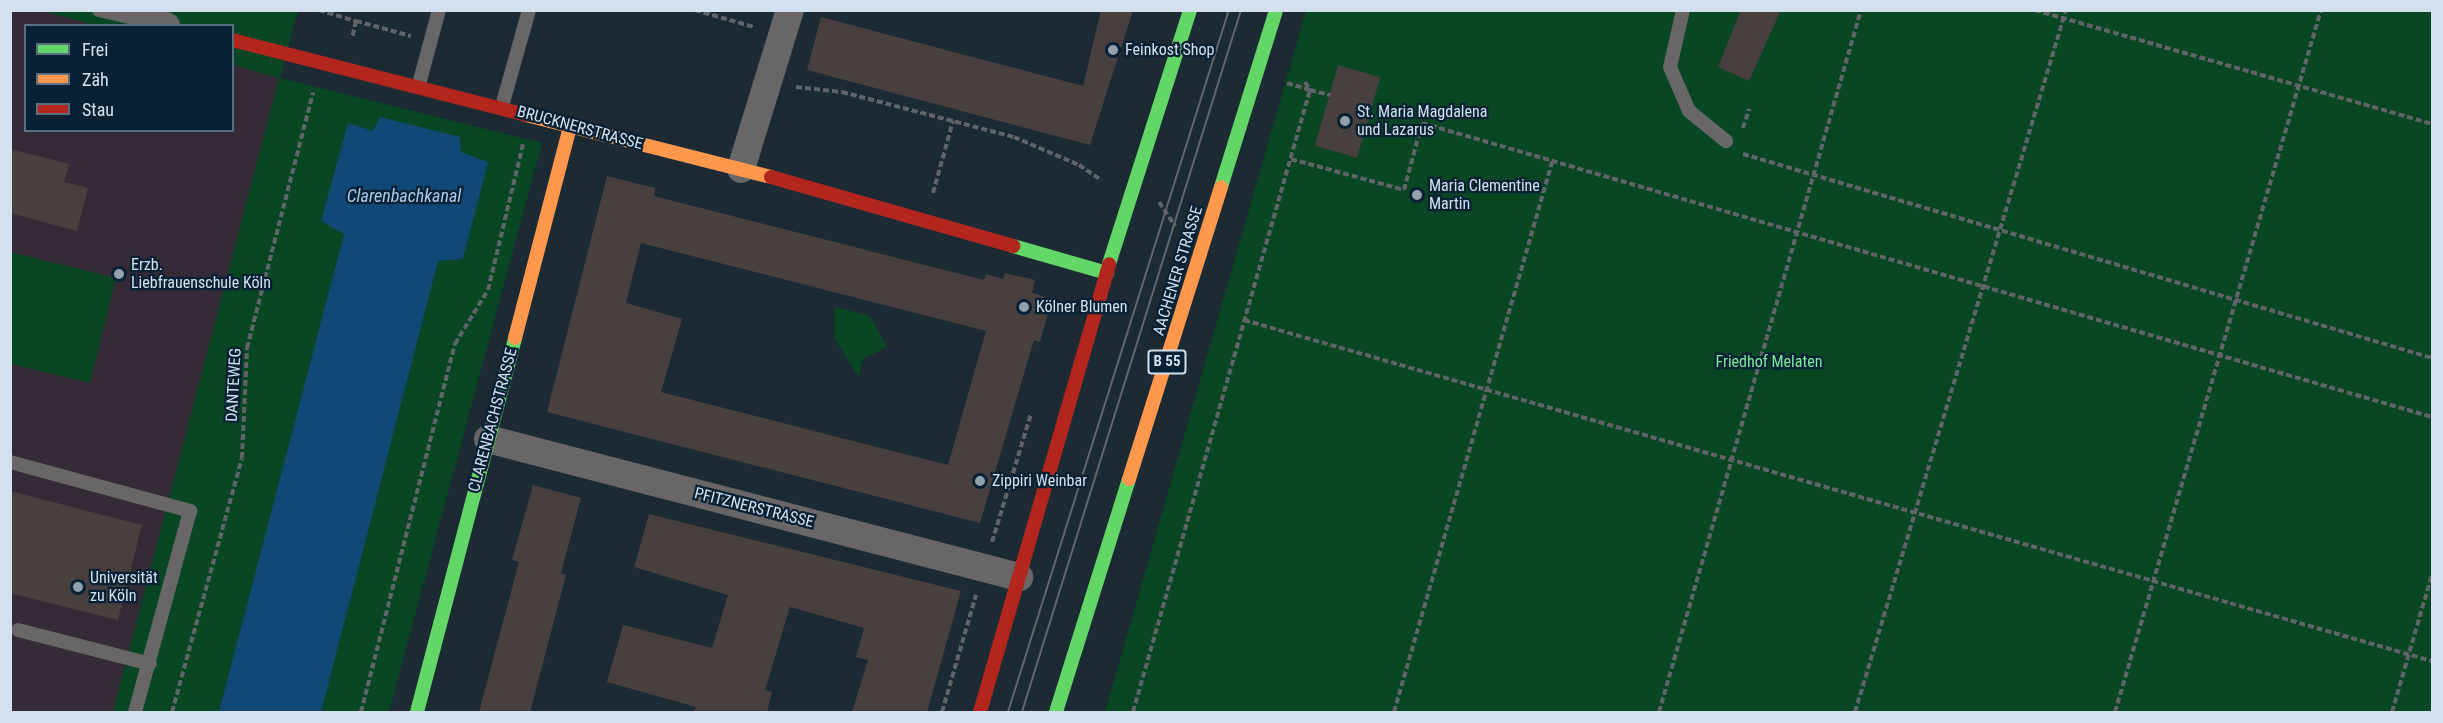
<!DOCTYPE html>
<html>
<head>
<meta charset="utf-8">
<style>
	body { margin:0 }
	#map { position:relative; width:2443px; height:723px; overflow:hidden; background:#1c2a34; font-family:"Roboto Condensed",sans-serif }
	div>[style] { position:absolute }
	.education>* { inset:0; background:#352b37 }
	.green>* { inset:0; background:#094623 }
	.water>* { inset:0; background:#114876 }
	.building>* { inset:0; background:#483f3f; transform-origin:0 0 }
	.path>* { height:4px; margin-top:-2px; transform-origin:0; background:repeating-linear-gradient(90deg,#606367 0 6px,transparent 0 9px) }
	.lane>* { height:14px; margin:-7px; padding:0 7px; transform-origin:7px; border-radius:7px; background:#686666 }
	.street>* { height:28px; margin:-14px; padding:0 14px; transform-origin:14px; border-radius:14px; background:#686666 }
	.fast>* { height:14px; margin:-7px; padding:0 7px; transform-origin:7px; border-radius:7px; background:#63d668 }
	.slow>* { height:14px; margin:-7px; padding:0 7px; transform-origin:7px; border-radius:7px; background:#ff974d }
	.jam>* { height:14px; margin:-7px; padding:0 7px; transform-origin:7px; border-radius:7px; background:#b3261e }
	.tram>* { height:1.5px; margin:-0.75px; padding:0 0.75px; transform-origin:0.75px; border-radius:0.75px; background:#62666a }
	.dots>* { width:16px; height:16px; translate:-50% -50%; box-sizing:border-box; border:3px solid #082134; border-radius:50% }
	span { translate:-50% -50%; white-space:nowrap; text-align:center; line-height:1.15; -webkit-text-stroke:4.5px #082134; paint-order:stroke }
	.shield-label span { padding:2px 4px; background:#082134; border:2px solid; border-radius:4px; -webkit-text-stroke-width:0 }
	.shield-label { font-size:15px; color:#d3e1ee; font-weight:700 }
	.poi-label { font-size:16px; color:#d3e1ee }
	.left { translate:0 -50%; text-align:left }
	.street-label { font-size:16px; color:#d3e1ee }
	.park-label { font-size:16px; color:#7ced98 }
	.water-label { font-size:18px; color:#a8cbef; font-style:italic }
	.frame { position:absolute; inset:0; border:12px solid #d3e1ee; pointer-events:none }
	.legend { position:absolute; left:24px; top:24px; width:210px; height:108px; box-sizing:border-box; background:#082134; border:2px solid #596e7e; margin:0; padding:8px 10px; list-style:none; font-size:18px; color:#d3e1ee }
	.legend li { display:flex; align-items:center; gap:12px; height:30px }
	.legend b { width:30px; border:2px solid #596e7e }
</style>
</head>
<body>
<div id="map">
	<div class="education">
		<i style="clip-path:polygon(10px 11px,44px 11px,96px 25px,26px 26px,26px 130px,232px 130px,233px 64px,280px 78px,113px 712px,10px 712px)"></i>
	</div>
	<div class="green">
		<i style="clip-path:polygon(42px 11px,298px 11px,280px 78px,542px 143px,389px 712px,113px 712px,279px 78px,233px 65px,232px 26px,95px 25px)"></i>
		<i style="clip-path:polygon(1306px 11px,2432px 11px,2432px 712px,1105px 712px)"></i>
		<i style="clip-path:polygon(10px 252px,116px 278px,90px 383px,11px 364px)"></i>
		<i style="clip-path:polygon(835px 307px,870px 316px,887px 347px,863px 359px,859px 377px,834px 338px)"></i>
	</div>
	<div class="water">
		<i style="clip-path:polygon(380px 117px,460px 137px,461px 152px,488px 162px,463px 259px,438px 261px,321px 712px,219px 712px,344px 234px,321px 221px,348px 123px,373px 131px)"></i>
	</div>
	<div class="building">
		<i style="clip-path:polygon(1101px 10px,1133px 10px,1090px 145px,807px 70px,821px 17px,1083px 86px)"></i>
		<i style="clip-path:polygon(1741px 10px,1781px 10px,1749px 81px,1718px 67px)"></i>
		<i style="left:1338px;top:65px;width:44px;height:84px;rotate:16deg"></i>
		<i style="clip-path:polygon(10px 149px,69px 164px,64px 182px,88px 188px,77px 231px,10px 213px)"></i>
		<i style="clip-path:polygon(evenodd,607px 176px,655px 188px,654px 196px,984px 280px,986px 274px,1003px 279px,1005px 273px,1035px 280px,1032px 293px,1052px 299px,1040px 342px,1034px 340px,980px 523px,547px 412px,607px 176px,641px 243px,986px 331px,948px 465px,661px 392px,682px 319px,626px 303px,641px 243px)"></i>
		<i style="clip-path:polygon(533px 485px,581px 498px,561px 573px,566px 575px,530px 712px,479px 712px,519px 562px,512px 560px)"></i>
		<i style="clip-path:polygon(10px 491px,142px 525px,118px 620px,10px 593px)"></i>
		<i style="clip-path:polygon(649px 514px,961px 591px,927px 712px,852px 712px,868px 660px,856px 657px,864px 628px,790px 607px,765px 690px,772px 692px,767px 712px,694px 712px,696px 707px,607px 682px,623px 625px,712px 648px,728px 595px,634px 567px)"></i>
	</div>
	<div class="path">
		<i style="left:319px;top:10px;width:39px;rotate:17deg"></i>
		<i style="left:356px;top:21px;width:17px;rotate:103deg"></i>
		<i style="left:695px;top:10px;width:61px;rotate:16.1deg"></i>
		<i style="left:2035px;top:10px;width:413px;rotate:16deg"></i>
		<i style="left:356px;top:21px;width:57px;rotate:15.3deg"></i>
		<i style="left:1305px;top:82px;width:9px;rotate:58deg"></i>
		<i style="left:1310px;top:90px;width:21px;rotate:14deg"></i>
		<i style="left:796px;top:87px;width:46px;rotate:6.2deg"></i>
		<i style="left:842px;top:92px;width:178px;rotate:14.7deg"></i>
		<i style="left:1014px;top:137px;width:71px;rotate:23.3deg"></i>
		<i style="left:1079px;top:165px;width:27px;rotate:34deg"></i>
		<i style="left:1743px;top:128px;width:20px;rotate:-72deg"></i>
		<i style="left:1743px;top:154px;width:719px;rotate:16.49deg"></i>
		<i style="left:1291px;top:159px;width:117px;rotate:15.3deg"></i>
		<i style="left:1404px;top:190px;width:69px;rotate:-75deg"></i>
		<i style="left:1422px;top:123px;width:1052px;rotate:16.23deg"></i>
		<i style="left:933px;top:193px;width:75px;rotate:-74.5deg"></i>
		<i style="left:1159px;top:202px;width:29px;rotate:56deg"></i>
		<i style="left:1244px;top:320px;width:1236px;rotate:16.02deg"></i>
		<i style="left:992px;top:542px;width:134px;rotate:-73.1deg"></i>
		<i style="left:172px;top:712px;width:263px;rotate:-74.6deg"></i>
		<i style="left:242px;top:458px;width:110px;rotate:-87.4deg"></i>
		<i style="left:247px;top:348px;width:264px;rotate:-75.5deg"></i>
		<i style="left:361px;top:712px;width:380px;rotate:-75.7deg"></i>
		<i style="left:455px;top:344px;width:63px;rotate:-58.6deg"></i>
		<i style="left:488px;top:290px;width:150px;rotate:-76.5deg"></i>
		<i style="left:942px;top:712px;width:122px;rotate:-73.8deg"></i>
		<i style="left:1133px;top:712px;width:647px;rotate:-74.12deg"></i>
		<i style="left:1310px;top:90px;width:27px;rotate:-163deg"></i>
		<i style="left:1394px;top:712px;width:575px;rotate:-73.96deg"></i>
		<i style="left:1659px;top:712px;width:730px;rotate:-73.95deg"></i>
		<i style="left:1855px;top:712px;width:733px;rotate:-73.27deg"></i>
		<i style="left:2115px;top:712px;width:732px;rotate:-73.65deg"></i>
		<i style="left:2392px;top:712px;width:144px;rotate:-73.8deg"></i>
	</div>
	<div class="lane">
		<i style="left:99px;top:10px;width:44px;rotate:13.1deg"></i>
		<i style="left:1683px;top:10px;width:58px;rotate:102.8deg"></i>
		<i style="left:1670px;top:67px;width:48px;rotate:66.6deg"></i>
		<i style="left:1689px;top:111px;width:48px;rotate:39deg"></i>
		<i style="left:419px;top:84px;width:77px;rotate:-74.9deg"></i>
		<i style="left:502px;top:106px;width:100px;rotate:-74.3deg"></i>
		<i style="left:10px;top:462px;width:187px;rotate:15.2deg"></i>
		<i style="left:190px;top:511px;width:208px;rotate:105.3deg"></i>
		<i style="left:18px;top:630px;width:136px;rotate:14.4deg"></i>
	</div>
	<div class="street">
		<i style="left:142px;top:20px;width:25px;rotate:14deg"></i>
		<i style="left:741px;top:169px;width:166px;rotate:-72.9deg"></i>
		<i style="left:488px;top:439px;width:549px;rotate:14.57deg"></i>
	</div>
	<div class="fast">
		<i style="left:1221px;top:187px;width:185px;rotate:-72.7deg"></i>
		<i style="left:1013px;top:246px;width:98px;rotate:16deg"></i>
		<i style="left:1109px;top:264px;width:267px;rotate:-72.3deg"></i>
		<i style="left:417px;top:712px;width:387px;rotate:-75.3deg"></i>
		<i style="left:1056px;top:712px;width:244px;rotate:-72.6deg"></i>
	</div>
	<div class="slow">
		<i style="left:526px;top:115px;width:253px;rotate:14.2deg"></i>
		<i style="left:515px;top:338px;width:218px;rotate:-75.4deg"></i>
		<i style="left:1129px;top:479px;width:306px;rotate:-72.5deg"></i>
	</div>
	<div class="jam">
		<i style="left:232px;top:40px;width:303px;rotate:14.3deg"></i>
		<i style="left:771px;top:177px;width:252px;rotate:15.9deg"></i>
		<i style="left:980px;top:712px;width:466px;rotate:-73.9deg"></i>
	</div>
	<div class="tram">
		<i style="left:1008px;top:712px;width:736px;rotate:-72.53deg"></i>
		<i style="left:1022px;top:712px;width:735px;rotate:-72.67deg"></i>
	</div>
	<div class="dots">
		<i style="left:1113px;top:50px;background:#93a1ad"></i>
		<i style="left:1345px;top:121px;background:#93a1ad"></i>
		<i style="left:1417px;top:195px;background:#93a1ad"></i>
		<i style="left:119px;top:274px;background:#93a1ad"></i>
		<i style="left:1024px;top:307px;background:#93a1ad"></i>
		<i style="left:980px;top:481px;background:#93a1ad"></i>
		<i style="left:78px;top:587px;background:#93a1ad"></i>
	</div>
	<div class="shield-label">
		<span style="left:1167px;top:362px">B 55</span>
	</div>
	<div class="poi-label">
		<span class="left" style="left:1125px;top:50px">Feinkost Shop</span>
		<span class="left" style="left:1357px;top:121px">St. Maria Magdalena<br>und Lazarus</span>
		<span class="left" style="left:1429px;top:195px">Maria Clementine<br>Martin</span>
		<span class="left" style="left:131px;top:274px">Erzb.<br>Liebfrauenschule Köln</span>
		<span class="left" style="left:1036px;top:307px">Kölner Blumen</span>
		<span class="left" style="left:992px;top:481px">Zippiri Weinbar</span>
		<span class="left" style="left:90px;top:587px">Universität<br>zu Köln</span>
	</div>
	<div class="street-label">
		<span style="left:580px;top:128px;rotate:15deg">BRUCKNERSTRASSE</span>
		<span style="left:1178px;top:271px;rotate:-73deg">AACHENER STRASSE</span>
		<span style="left:234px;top:385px;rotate:-87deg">DANTEWEG</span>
		<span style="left:493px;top:420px;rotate:-75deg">CLARENBACHSTRASSE</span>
		<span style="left:754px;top:508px;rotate:14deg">PFITZNERSTRASSE</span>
	</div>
	<div class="park-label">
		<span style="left:1769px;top:362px">Friedhof Melaten</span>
	</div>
	<div class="water-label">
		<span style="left:404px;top:196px">Clarenbachkanal</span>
	</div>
	<div class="frame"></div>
	<ul class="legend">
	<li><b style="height:8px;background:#63d668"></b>Frei</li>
	<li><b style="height:8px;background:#ff974d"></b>Zäh</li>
	<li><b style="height:8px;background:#b3261e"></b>Stau</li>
	</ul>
</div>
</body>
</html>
